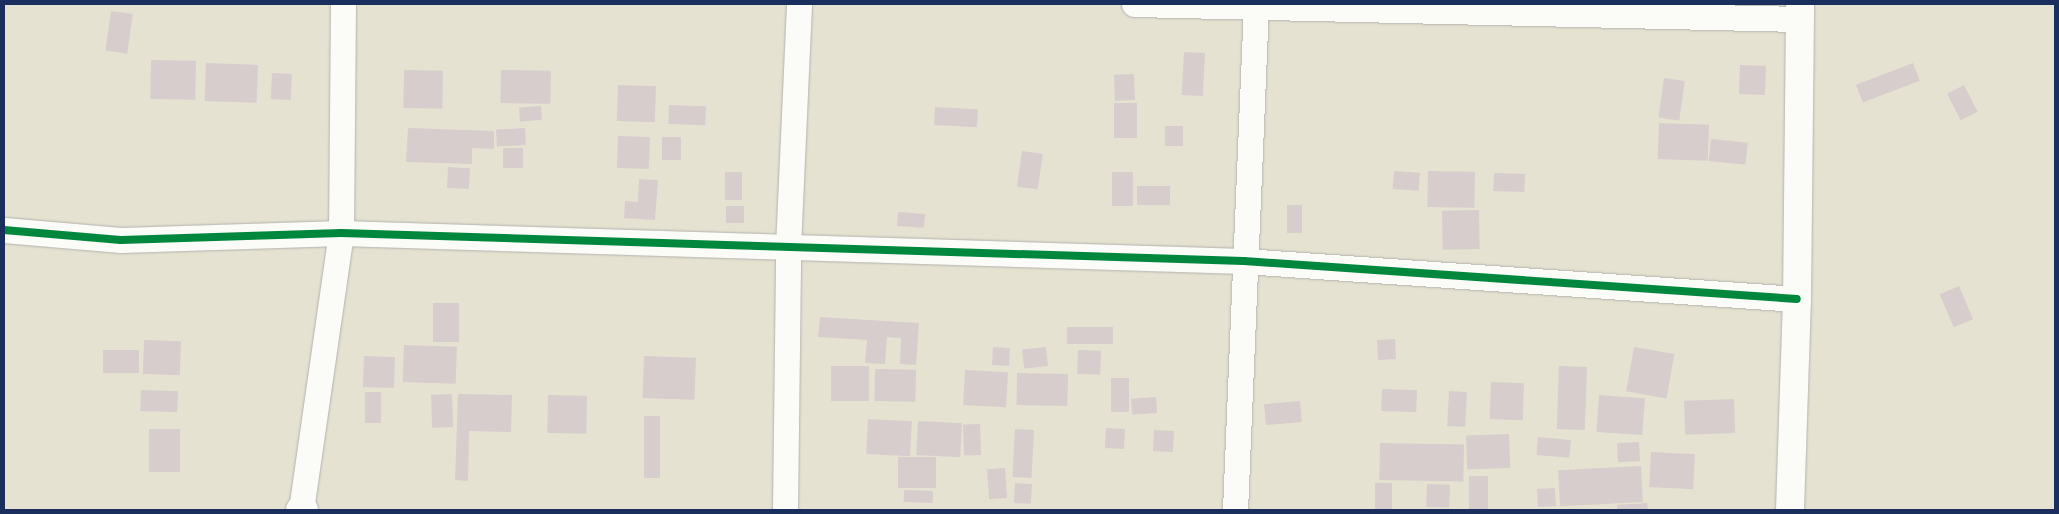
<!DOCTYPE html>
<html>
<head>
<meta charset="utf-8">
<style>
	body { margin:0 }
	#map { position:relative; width:2059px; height:514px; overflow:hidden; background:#e6e2d2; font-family:Itim,sans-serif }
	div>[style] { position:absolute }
	.building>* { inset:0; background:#d7cdcc; transform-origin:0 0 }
	.roads { filter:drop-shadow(0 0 1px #b3b3ad) drop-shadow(0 0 1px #b3b3ad) }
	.minor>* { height:25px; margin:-12.5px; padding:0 12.5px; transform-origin:12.5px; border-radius:12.5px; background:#fbfbf8 }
	.tertiary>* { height:28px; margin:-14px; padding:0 14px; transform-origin:14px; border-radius:14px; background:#fbfbf8 }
	.cycleway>* { height:8px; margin:-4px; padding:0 4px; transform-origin:4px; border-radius:4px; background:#00873e }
	span { translate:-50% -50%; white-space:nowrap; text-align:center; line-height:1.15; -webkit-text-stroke:4px #fdfcf7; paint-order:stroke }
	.frame { position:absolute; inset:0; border:5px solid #1b2f5e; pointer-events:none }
</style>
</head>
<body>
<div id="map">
	<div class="building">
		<i style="left:111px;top:11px;width:22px;height:40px;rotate:8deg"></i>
		<i style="left:1184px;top:52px;width:21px;height:43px;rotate:3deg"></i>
		<i style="left:151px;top:60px;width:45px;height:39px;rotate:1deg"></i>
		<i style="left:206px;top:63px;width:52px;height:38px;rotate:2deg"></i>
		<i style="left:1913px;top:63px;width:19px;height:61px;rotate:69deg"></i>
		<i style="left:1740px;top:65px;width:26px;height:29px;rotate:2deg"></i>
		<i style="left:404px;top:70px;width:39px;height:38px;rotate:1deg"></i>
		<i style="left:501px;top:70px;width:50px;height:33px;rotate:1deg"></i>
		<i style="left:272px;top:73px;width:20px;height:26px;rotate:3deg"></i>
		<i style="left:1134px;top:74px;width:26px;height:20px;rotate:88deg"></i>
		<i style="left:1664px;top:78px;width:21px;height:40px;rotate:8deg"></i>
		<i style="left:618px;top:85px;width:38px;height:36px;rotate:2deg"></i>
		<i style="left:1964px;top:85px;width:30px;height:19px;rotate:63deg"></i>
		<i style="left:1114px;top:103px;width:23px;height:35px"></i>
		<i style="left:669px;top:105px;width:37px;height:19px;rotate:2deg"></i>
		<i style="left:541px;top:106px;width:14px;height:22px;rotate:86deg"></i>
		<i style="left:935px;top:107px;width:43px;height:18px;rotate:3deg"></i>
		<i style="left:1659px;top:123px;width:50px;height:36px;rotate:2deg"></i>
		<i style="left:1165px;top:126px;width:18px;height:20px"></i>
		<i style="clip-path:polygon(408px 128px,494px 131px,494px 149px,472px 148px,472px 164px,406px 162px)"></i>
		<i style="left:525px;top:128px;width:17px;height:29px;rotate:87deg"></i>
		<i style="left:618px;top:136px;width:32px;height:32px;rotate:2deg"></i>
		<i style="left:662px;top:137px;width:19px;height:23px"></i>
		<i style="left:1711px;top:139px;width:37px;height:22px;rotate:6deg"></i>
		<i style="left:503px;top:148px;width:20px;height:20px"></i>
		<i style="left:1022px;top:151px;width:21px;height:36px;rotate:8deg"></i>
		<i style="left:448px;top:167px;width:22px;height:21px;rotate:3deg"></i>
		<i style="left:1394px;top:171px;width:26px;height:18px;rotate:4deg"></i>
		<i style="left:1428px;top:171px;width:47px;height:36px;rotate:1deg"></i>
		<i style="left:725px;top:172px;width:17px;height:28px"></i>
		<i style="left:1112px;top:172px;width:21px;height:34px"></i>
		<i style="left:1494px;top:173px;width:31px;height:18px;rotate:2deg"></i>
		<i style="clip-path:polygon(639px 179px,658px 180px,655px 220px,624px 218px,625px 201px,638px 202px)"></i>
		<i style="left:1170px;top:186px;width:19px;height:33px;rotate:90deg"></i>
		<i style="left:1287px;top:205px;width:15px;height:28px"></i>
		<i style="left:726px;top:206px;width:18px;height:17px"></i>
		<i style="left:1479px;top:210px;width:39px;height:37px;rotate:89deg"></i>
		<i style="left:898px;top:212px;width:27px;height:14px;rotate:4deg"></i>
		<i style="left:1959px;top:286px;width:36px;height:21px;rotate:67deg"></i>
		<i style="left:433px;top:303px;width:26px;height:39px"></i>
		<i style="clip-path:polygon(820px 317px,919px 323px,916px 365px,900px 364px,901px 338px,887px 337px,885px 364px,865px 363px,867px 340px,818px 337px)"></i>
		<i style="left:1113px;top:327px;width:17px;height:46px;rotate:90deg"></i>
		<i style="left:1395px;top:339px;width:20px;height:18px;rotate:87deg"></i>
		<i style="left:144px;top:340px;width:37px;height:34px;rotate:2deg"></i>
		<i style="left:404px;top:345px;width:53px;height:37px;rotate:2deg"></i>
		<i style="left:993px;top:347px;width:17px;height:18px;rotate:3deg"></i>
		<i style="left:1046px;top:347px;width:19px;height:24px;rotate:84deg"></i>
		<i style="left:1634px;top:347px;width:41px;height:45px;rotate:10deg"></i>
		<i style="left:103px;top:350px;width:36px;height:23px"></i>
		<i style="left:1078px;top:350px;width:23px;height:24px;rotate:2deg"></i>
		<i style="left:364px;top:356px;width:31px;height:31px;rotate:2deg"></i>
		<i style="left:644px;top:356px;width:52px;height:42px;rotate:2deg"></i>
		<i style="left:869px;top:366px;width:35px;height:38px;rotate:90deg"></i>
		<i style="left:1559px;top:366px;width:28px;height:63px;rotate:2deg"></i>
		<i style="left:875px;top:369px;width:41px;height:32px;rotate:1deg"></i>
		<i style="left:965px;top:370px;width:43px;height:35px;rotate:3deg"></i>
		<i style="left:1017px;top:373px;width:51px;height:32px;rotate:1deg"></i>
		<i style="left:1111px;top:378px;width:18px;height:34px"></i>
		<i style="left:1491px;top:382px;width:33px;height:37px;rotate:2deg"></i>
		<i style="left:1382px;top:389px;width:35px;height:22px;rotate:2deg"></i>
		<i style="left:141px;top:390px;width:37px;height:21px;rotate:2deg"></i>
		<i style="left:1449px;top:391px;width:18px;height:35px;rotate:3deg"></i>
		<i style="left:365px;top:392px;width:16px;height:31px"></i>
		<i style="left:452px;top:394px;width:33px;height:21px;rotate:88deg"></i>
		<i style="clip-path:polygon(458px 394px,512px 395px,511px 432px,469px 431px,468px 481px,455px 480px)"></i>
		<i style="left:548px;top:395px;width:39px;height:38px;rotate:1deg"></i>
		<i style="left:1599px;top:395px;width:46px;height:37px;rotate:4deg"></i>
		<i style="left:1156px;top:397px;width:16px;height:25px;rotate:86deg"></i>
		<i style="left:1734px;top:399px;width:34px;height:50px;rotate:88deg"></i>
		<i style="left:1300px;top:401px;width:21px;height:36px;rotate:85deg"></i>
		<i style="left:644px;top:416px;width:16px;height:62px"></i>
		<i style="left:868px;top:419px;width:44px;height:35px;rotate:3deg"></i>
		<i style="left:918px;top:421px;width:44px;height:34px;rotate:3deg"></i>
		<i style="left:980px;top:424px;width:31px;height:17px;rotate:88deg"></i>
		<i style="left:1106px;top:428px;width:19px;height:20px;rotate:3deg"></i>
		<i style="left:149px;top:429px;width:31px;height:43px"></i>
		<i style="left:1015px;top:429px;width:19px;height:48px;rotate:3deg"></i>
		<i style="left:1154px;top:430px;width:20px;height:21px;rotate:3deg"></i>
		<i style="left:1509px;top:434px;width:34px;height:43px;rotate:88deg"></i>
		<i style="left:1538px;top:437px;width:33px;height:18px;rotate:5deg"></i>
		<i style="left:1639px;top:442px;width:19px;height:22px;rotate:87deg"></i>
		<i style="left:1380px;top:443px;width:84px;height:37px;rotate:1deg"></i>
		<i style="left:1651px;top:452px;width:44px;height:35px;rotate:3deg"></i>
		<i style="left:936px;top:457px;width:31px;height:38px;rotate:90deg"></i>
		<i style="left:1641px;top:466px;width:36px;height:83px;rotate:87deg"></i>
		<i style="left:1005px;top:468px;width:30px;height:18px;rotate:86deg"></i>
		<i style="left:1469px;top:476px;width:19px;height:34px"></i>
		<i style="left:1015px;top:483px;width:17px;height:20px;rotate:3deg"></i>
		<i style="left:1375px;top:483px;width:17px;height:27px"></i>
		<i style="left:1427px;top:484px;width:23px;height:23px;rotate:2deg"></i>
		<i style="left:1555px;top:488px;width:18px;height:18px;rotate:87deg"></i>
		<i style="left:904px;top:490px;width:29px;height:12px;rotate:2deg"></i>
		<i style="clip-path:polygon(1647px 503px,1648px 510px,1617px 510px,1617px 505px)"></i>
	</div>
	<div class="roads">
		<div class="minor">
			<i style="left:1134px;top:4px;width:666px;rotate:1.29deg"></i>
			<i style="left:4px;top:230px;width:117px;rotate:4.9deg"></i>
			<i style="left:121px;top:240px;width:220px;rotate:-1.8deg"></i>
			<i style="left:341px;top:233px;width:903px;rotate:1.78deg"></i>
			<i style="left:1244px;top:261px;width:554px;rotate:3.93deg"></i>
			<i style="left:301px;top:510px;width:280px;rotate:-81.8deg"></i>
			<i style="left:341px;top:233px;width:229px;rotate:-89.5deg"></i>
			<i style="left:785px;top:510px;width:263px;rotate:-89.3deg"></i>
			<i style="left:788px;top:247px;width:243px;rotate:-87.4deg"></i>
			<i style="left:1235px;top:510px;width:506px;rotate:-87.62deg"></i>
		</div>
		<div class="tertiary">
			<i style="left:300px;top:510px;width:4px"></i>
			<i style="left:1790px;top:510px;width:211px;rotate:-88.1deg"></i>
			<i style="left:1797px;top:299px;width:295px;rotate:-89.4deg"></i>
		</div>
	</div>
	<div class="cycleway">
		<i style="left:4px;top:230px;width:117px;rotate:4.9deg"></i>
		<i style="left:121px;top:240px;width:220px;rotate:-1.8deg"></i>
		<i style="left:341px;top:233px;width:903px;rotate:1.78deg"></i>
		<i style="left:1244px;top:261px;width:554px;rotate:3.93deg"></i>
	</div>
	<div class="frame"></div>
</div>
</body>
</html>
